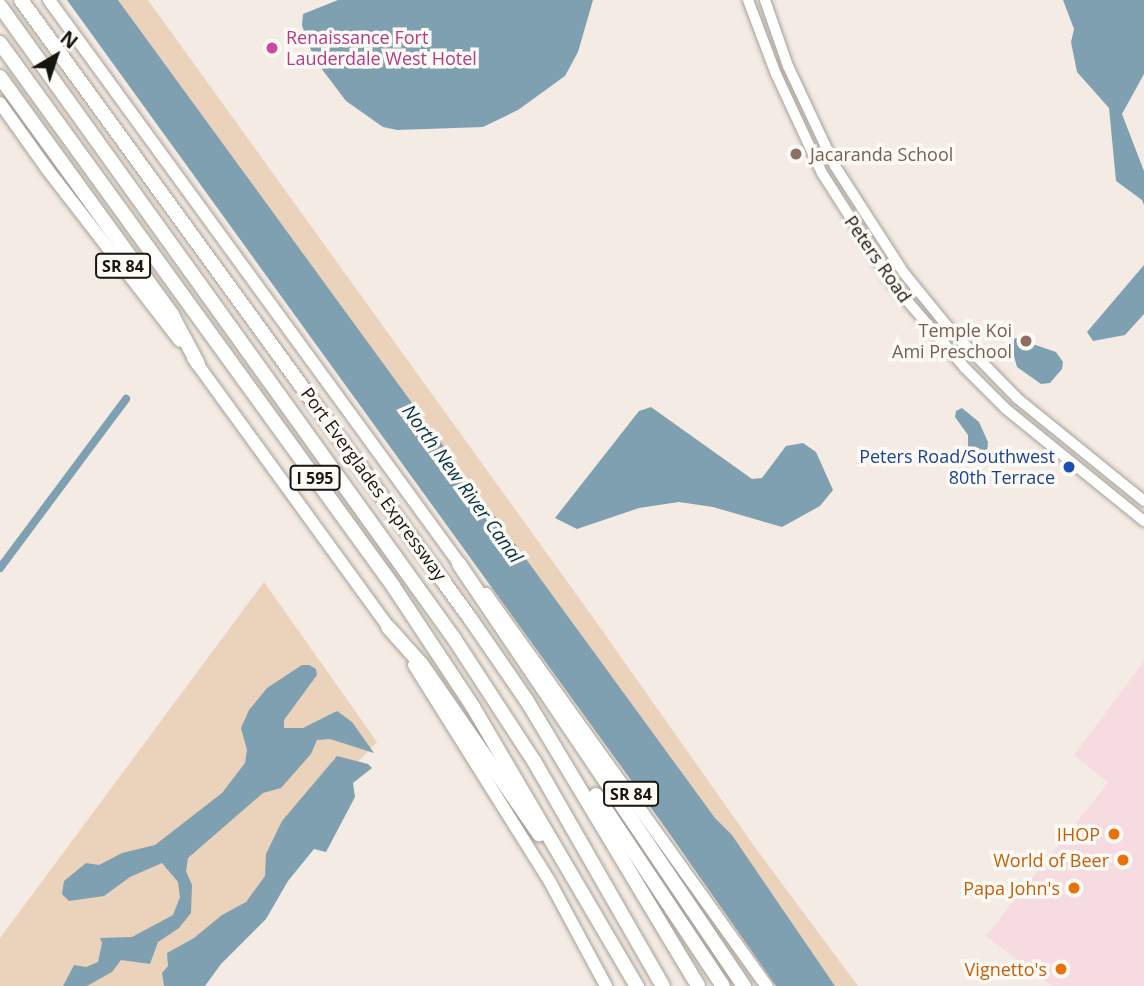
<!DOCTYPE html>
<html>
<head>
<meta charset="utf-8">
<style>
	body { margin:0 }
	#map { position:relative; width:1144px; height:986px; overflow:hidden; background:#f4ece4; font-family:"Open Sans",sans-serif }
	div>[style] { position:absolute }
	.commercial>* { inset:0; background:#f6dce0 }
	.green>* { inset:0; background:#ead3ba }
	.water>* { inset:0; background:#7fa0b1 }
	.canal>* { height:8px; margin:-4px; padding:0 4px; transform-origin:4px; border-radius:4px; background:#7fa0b1 }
	.roads { filter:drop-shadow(0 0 2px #a69f97) drop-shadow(0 0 2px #a69f97) }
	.secondary>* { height:10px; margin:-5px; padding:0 5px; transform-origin:5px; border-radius:5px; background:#fff }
	.primary>* { height:12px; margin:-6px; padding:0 6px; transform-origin:6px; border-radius:6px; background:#fff }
	.motorway>* { height:14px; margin:-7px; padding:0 7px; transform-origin:7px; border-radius:7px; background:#fff }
	.dots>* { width:19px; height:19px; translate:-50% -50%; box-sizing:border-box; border:4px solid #fefaf5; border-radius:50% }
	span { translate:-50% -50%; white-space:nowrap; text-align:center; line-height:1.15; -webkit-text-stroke:7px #fefaf5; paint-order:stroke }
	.shield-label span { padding:2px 5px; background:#fefaf5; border:2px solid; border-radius:5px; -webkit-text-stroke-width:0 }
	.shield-label { font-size:16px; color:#171512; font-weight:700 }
	.hotel-label { font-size:18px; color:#b23c85 }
	.left { translate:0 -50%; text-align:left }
	.education-label { font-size:18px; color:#785e54 }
	.right { translate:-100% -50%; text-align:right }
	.street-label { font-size:18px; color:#171512 }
	.transit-label { font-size:18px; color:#164399 }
	.food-label { font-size:18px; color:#c56008 }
	.water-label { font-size:19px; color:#023548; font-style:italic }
	.north { position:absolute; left:21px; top:21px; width:70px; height:70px; -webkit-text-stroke:5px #fefaf5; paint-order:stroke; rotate:39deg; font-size:19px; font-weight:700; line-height:28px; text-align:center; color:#171512 }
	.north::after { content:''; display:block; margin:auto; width:24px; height:32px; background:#171512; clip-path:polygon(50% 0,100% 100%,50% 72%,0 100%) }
</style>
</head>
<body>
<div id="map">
	<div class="commercial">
		<i style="clip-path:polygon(1144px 661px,1144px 986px,1052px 986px,986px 936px,1108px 783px,1074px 755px)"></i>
	</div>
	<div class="green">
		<i style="clip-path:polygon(118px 0,148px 0,592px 616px,757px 850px,858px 986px,835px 986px,732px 835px,715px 818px)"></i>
		<i style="clip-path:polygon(264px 582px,377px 742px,346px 774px,204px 986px,0 986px,0 938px)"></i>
	</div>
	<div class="water">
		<i style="clip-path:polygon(67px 0,118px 0,715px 818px,732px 835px,835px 986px,776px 986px,662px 823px)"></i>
		<i style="clip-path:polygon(338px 0,593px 0,578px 52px,565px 76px,518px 110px,483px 127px,397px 130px,383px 127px,346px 101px,318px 64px,307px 42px,302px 25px,303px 14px)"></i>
		<i style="clip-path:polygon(1063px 0,1144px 0,1144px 74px,1122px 114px,1144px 171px,1144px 205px,1142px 200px,1116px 181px,1109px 108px,1077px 72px,1071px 42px,1074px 29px)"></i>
		<i style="clip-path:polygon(1144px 265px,1144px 314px,1125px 335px,1093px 341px,1087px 332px)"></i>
		<i style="clip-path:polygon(1015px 338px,1056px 352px,1063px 362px,1062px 369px,1050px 383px,1041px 384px,1017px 367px,1011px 345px)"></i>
		<i style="clip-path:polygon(651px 407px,752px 479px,762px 478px,786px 446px,803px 443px,816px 452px,833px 490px,820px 506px,782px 527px,713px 507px,679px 502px,639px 508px,577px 529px,555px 518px,639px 411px)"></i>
		<i style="clip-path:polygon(962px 408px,979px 422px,988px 442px,987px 452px,978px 459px,968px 458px,968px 435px,955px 417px,956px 411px)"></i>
		<i style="clip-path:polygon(302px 665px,309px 665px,316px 669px,317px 675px,284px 720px,284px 728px,303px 728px,337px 711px,352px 722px,374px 753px,330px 739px,317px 740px,311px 754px,281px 788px,263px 793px,188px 858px,186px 871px,192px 885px,191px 913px,179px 928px,158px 942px,150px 964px,121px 960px,112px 972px,87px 986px,63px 986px,74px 965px,86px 967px,98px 962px,102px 943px,100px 938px,132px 937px,173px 915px,180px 897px,178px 882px,162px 863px,130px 877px,104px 896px,69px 901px,62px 894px,64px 881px,86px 863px,99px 865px,122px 853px,155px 845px,222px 793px,245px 763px,247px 750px,241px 728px,249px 710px,267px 688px)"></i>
		<i style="clip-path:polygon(337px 756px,368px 764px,372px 768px,353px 783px,355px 797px,326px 852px,314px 849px,288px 881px,266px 919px,221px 964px,205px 986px,164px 986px,162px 973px,168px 966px,167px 953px,194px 938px,222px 915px,246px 902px,265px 876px,266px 854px,282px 821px)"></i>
	</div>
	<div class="canal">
		<i style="left:0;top:568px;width:211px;rotate:-53.3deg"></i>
	</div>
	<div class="roads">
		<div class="secondary">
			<i style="left:748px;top:0;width:79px;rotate:69.3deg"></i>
			<i style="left:776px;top:74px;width:109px;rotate:65.1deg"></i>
			<i style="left:822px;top:173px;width:130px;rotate:57.5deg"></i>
			<i style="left:892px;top:283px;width:112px;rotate:49.3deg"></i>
			<i style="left:965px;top:368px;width:58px;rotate:45deg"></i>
			<i style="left:1006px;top:409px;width:178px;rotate:39.1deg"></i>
			<i style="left:765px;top:0;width:70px;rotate:70.8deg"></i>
			<i style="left:788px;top:66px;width:110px;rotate:64.8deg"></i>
			<i style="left:835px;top:166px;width:127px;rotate:57.2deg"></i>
			<i style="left:904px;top:273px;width:70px;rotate:50.8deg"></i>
			<i style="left:948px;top:327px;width:99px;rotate:45.8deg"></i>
			<i style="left:1017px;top:398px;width:164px;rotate:39deg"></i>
		</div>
		<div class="primary">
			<i style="left:49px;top:0;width:705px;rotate:53.94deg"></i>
			<i style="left:0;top:103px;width:81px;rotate:54.5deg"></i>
			<i style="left:47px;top:169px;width:217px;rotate:52.3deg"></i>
			<i style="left:193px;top:358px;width:342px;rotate:54deg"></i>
			<i style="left:486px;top:594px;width:482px;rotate:54.4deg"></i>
			<i style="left:414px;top:665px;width:256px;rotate:57.9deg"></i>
			<i style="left:550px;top:882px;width:118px;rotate:61.7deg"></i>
		</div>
		<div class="motorway">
			<i style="left:21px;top:0;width:767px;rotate:54.01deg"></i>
			<i style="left:472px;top:621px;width:97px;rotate:55.5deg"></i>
			<i style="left:527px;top:701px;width:332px;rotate:59deg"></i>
			<i style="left:0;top:6px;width:780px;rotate:54.33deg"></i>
			<i style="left:455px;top:640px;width:145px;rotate:56.9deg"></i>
			<i style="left:534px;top:761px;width:259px;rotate:60.2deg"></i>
			<i style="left:0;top:43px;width:670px;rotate:54.1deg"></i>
			<i style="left:393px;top:586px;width:145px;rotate:56.5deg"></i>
			<i style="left:473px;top:707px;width:324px;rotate:59.6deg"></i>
			<i style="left:0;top:77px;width:294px;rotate:54.1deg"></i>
			<i style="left:172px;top:315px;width:55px;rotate:62deg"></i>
			<i style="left:459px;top:564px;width:509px;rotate:55.97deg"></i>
			<i style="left:388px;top:627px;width:51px;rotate:48.2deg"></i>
			<i style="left:422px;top:665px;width:206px;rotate:55.3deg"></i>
			<i style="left:596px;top:795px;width:229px;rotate:56.4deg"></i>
		</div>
	</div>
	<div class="dots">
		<i style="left:272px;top:48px;background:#d1479c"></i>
		<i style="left:796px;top:154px;background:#8d6e63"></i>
		<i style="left:1026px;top:341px;background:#8d6e63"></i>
		<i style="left:1069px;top:467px;background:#1a4fb4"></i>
		<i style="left:1114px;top:834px;background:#e8710a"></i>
		<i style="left:1123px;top:860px;background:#e8710a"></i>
		<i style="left:1074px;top:888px;background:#e8710a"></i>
		<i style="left:1061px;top:969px;background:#e8710a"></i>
	</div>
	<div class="shield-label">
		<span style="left:123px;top:266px">SR 84</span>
		<span style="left:315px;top:478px">I 595</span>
		<span style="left:631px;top:794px">SR 84</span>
	</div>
	<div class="hotel-label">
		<span class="left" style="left:286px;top:48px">Renaissance Fort<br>Lauderdale West Hotel</span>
	</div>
	<div class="education-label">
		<span class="left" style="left:810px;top:154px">Jacaranda School</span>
		<span class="right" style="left:1012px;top:341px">Temple Koi<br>Ami Preschool</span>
	</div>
	<div class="street-label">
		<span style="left:878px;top:259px;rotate:55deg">Peters Road</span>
		<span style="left:374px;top:484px;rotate:54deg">Port Everglades Expressway</span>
	</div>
	<div class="transit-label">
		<span class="right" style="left:1055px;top:467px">Peters Road/Southwest<br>80th Terrace</span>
	</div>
	<div class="food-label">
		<span class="right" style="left:1100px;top:834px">IHOP</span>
		<span class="right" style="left:1109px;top:860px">World of Beer</span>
		<span class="right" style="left:1060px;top:888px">Papa John's</span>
		<span class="right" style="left:1047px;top:969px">Vignetto's</span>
	</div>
	<div class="water-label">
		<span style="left:462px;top:484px;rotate:54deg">North New River Canal</span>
	</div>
	<div class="north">N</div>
</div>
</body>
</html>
